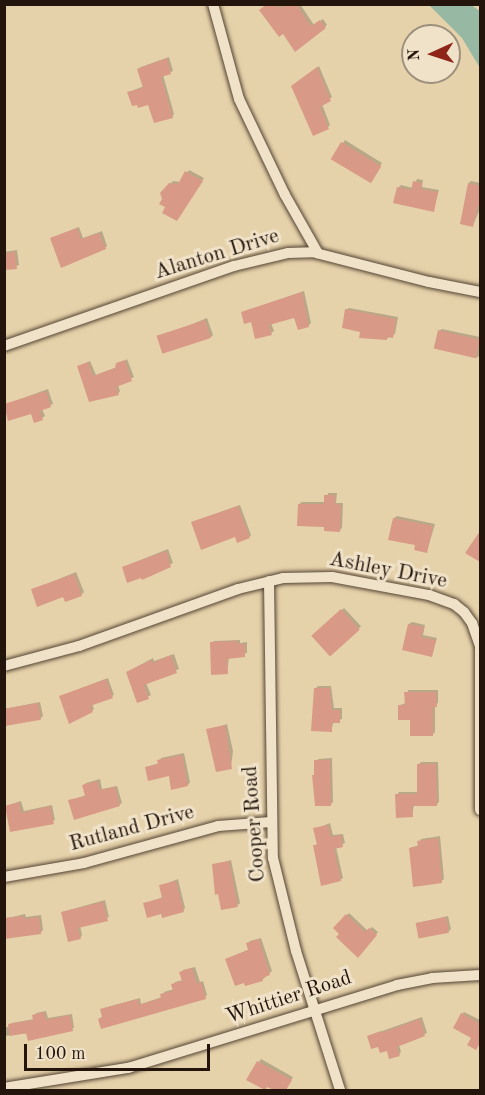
<!DOCTYPE html>
<html>
<head>
<meta charset="utf-8">
<style>
	body { margin:0 }
	#map { position:relative; width:485px; height:1095px; overflow:hidden; background:#e6d2aa; font-family:"Old Standard TT",serif }
	div>[style] { position:absolute }
	.water>* { inset:0; background:#97b8a3 }
	.shadow>* { inset:0; background:#0003; transform-origin:0 0 }
	.building>* { inset:0; background:#d99987; transform-origin:0 0 }
	.roads { filter:drop-shadow(0 0 2px #544434) drop-shadow(0 0 2px #544434) }
	.minor>* { height:10px; margin:-5px; padding:0 5px; transform-origin:5px; border-radius:5px; background:#efe2c8 }
	span { translate:-50% -50%; white-space:nowrap; text-align:center; line-height:1.15; -webkit-text-stroke:6px #efe2c8; paint-order:stroke }
	.street-label { font-size:21px; color:#23150c }
	.frame { position:absolute; inset:0; border:6px solid #23150c; pointer-events:none }
	.north { position:absolute; left:401px; top:24px; width:60px; height:60px; box-sizing:border-box; background:#efe2c8; border:2px solid #9d907d; border-radius:50%; rotate:267deg; font-size:16px; font-weight:700; line-height:24px; text-align:center; color:#23150c }
	.north::after { content:''; display:block; margin:auto; width:21px; height:27px; background:#8f2418; clip-path:polygon(50% 0,100% 100%,50% 72%,0 100%) }
	.scale { position:absolute; left:24px; top:1044px; width:186px; height:27px; box-sizing:border-box; border:3px solid #23150c; border-top:0; padding-left:8px; font-size:18px; line-height:21px; white-space:nowrap; color:#23150c; -webkit-text-stroke:4px #efe2c8; paint-order:stroke }
</style>
</head>
<body>
<div id="map">
	<div class="water">
		<i style="clip-path:polygon(429px 5px,471px 5px,480px 11px,480px 68px,462px 38px)"></i>
	</div>
	<div class="shadow">
		<i style="clip-path:polygon(268px 4px,300px 4px,314px 25px,323px 19px,327px 25px,295px 50px)"></i>
		<i style="clip-path:polygon(169px 57px,173px 71px,163px 75px,174px 114px,172px 117px,129px 92px,144px 86px,138px 69px,141px 67px)"></i>
		<i style="clip-path:polygon(319px 66px,332px 97px,322px 104px,330px 125px,328px 127px,295px 84px)"></i>
		<i style="clip-path:polygon(345px 140px,382px 163px,371px 180px,332px 159px)"></i>
		<i style="clip-path:polygon(189px 170px,204px 178px,179px 217px,162px 194px,173px 181px,181px 182px)"></i>
		<i style="clip-path:polygon(417px 179px,423px 180px,422px 187px,439px 190px,433px 210px,398px 188px,401px 185px,413px 188px)"></i>
		<i style="clip-path:polygon(471px 181px,480px 183px,480px 209px,473px 225px,469px 183px)"></i>
		<i style="clip-path:polygon(79px 227px,83px 238px,102px 231px,107px 246px,105px 248px,51px 238px)"></i>
		<i style="clip-path:polygon(17px 250px,19px 265px,4px 269px,4px 252px)"></i>
		<i style="clip-path:polygon(304px 291px,311px 323px,308px 326px,295px 316px,271px 323px,274px 331px,271px 333px,243px 312px)"></i>
		<i style="clip-path:polygon(349px 308px,398px 317px,395px 334px,386px 339px,362px 330px,346px 310px)"></i>
		<i style="clip-path:polygon(207px 318px,213px 335px,211px 337px,159px 338px)"></i>
		<i style="clip-path:polygon(442px 329px,480px 337px,479px 356px,476px 358px,439px 331px)"></i>
		<i style="clip-path:polygon(127px 359px,134px 377px,118px 385px,120px 391px,118px 394px,78px 367px,90px 361px,96px 375px,117px 367px)"></i>
		<i style="clip-path:polygon(48px 389px,53px 404px,42px 409px,45px 416px,42px 418px,32px 412px,4px 405px)"></i>
		<i style="clip-path:polygon(328px 493px,337px 493px,336px 503px,343px 503px,342px 528px,340px 530px,326px 526px,299px 504px,302px 502px,326px 502px)"></i>
		<i style="clip-path:polygon(240px 505px,251px 535px,249px 537px,192px 522px)"></i>
		<i style="clip-path:polygon(397px 516px,435px 524px,427px 551px,417px 544px,394px 518px)"></i>
		<i style="clip-path:polygon(168px 549px,173px 563px,143px 578px,123px 567px)"></i>
		<i style="clip-path:polygon(76px 572px,84px 592px,81px 595px,64px 595px,32px 590px)"></i>
		<i style="left:344px;top:608px;width:25px;height:42px;rotate:47deg"></i>
		<i style="clip-path:polygon(412px 622px,425px 625px,423px 635px,437px 638px,432px 655px,409px 624px)"></i>
		<i style="clip-path:polygon(240px 640px,240px 643px,247px 642px,247px 653px,229px 657px,227px 673px,212px 643px,214px 641px)"></i>
		<i style="clip-path:polygon(174px 654px,179px 669px,146px 683px,151px 695px,138px 701px,127px 672px,153px 658px,154px 661px)"></i>
		<i style="clip-path:polygon(108px 678px,114px 695px,92px 704px,94px 709px,92px 711px,61px 696px)"></i>
		<i style="clip-path:polygon(318px 686px,331px 686px,334px 708px,342px 708px,342px 719px,334px 721px,331px 730px,316px 688px)"></i>
		<i style="clip-path:polygon(408px 690px,438px 690px,438px 703px,435px 705px,435px 732px,432px 735px,400px 705px,406px 703px)"></i>
		<i style="clip-path:polygon(40px 702px,43px 716px,41px 718px,4px 726px,4px 709px)"></i>
		<i style="clip-path:polygon(227px 724px,233px 751px,231px 767px,208px 730px)"></i>
		<i style="clip-path:polygon(184px 753px,190px 782px,188px 785px,170px 774px,147px 767px,159px 763px,161px 758px)"></i>
		<i style="clip-path:polygon(332px 758px,333px 802px,330px 805px,314px 775px,318px 759px)"></i>
		<i style="clip-path:polygon(421px 762px,438px 762px,439px 802px,437px 804px,414px 805px,412px 816px,397px 795px,399px 792px,419px 792px,418px 765px)"></i>
		<i style="clip-path:polygon(100px 779px,102px 789px,117px 786px,122px 803px,119px 805px,70px 801px,86px 795px,83px 786px,86px 783px)"></i>
		<i style="clip-path:polygon(21px 801px,24px 811px,52px 805px,55px 820px,12px 830px,6px 806px)"></i>
		<i style="clip-path:polygon(330px 823px,333px 835px,343px 834px,345px 843px,336px 847px,343px 878px,340px 880px,315px 846px,318px 843px,315px 829px)"></i>
		<i style="clip-path:polygon(440px 836px,444px 879px,441px 881px,410px 848px,419px 845px,421px 839px)"></i>
		<i style="clip-path:polygon(231px 860px,240px 903px,238px 905px,214px 865px)"></i>
		<i style="clip-path:polygon(178px 879px,185px 908px,183px 911px,162px 912px,145px 904px,163px 897px,160px 886px)"></i>
		<i style="clip-path:polygon(105px 900px,109px 917px,80px 926px,82px 935px,80px 938px,62px 912px)"></i>
		<i style="clip-path:polygon(349px 913px,368px 931px,372px 927px,378px 932px,361px 953px,335px 928px)"></i>
		<i style="clip-path:polygon(25px 914px,26px 917px,41px 915px,43px 930px,40px 933px,4px 919px)"></i>
		<i style="clip-path:polygon(448px 916px,451px 929px,449px 931px,418px 923px)"></i>
		<i style="clip-path:polygon(261px 938px,272px 971px,262px 980px,226px 959px,250px 949px,248px 944px,250px 941px)"></i>
		<i style="clip-path:polygon(195px 967px,200px 982px,203px 981px,207px 995px,205px 997px,99px 1019px,103px 1016px,101px 1010px,104px 1008px,140px 998px,141px 1004px,162px 997px,164px 992px,174px 989px,175px 982px,183px 980px,181px 973px,183px 970px)"></i>
		<i style="clip-path:polygon(46px 1011px,48px 1018px,72px 1014px,74px 1028px,4px 1036px,4px 1027px,10px 1027px,12px 1023px,34px 1019px,36px 1013px)"></i>
		<i style="clip-path:polygon(464px 1012px,480px 1020px,478px 1046px,462px 1014px)"></i>
		<i style="clip-path:polygon(422px 1017px,427px 1033px,399px 1045px,401px 1052px,399px 1054px,379px 1045px,368px 1036px)"></i>
		<i style="clip-path:polygon(261px 1059px,293px 1077px,286px 1090px,277px 1090px,248px 1080px)"></i>
	</div>
	<div class="building">
		<i style="clip-path:polygon(267px 4px,276px 4px,279px 8px,285px 4px,296px 4px,311px 26px,320px 20px,326px 28px,295px 52px,283px 34px,279px 37px,259px 10px)"></i>
		<i style="clip-path:polygon(167px 58px,171px 74px,161px 77px,173px 118px,154px 123px,148px 105px,138px 108px,137px 105px,132px 106px,127px 92px,143px 88px,137px 69px)"></i>
		<i style="clip-path:polygon(317px 67px,331px 101px,320px 107px,329px 129px,313px 136px,291px 86px)"></i>
		<i style="left:341px;top:142px;width:47px;height:20px;rotate:31deg"></i>
		<i style="clip-path:polygon(185px 171px,203px 181px,177px 221px,162px 213px,165px 207px,159px 204px,162px 199px,160px 193px,169px 183px,178px 184px)"></i>
		<i style="clip-path:polygon(413px 181px,422px 183px,421px 189px,438px 192px,434px 212px,393px 203px,397px 187px,411px 190px)"></i>
		<i style="clip-path:polygon(468px 183px,480px 186px,480px 206px,478px 206px,473px 227px,460px 224px)"></i>
		<i style="clip-path:polygon(77px 228px,81px 239px,99px 233px,106px 249px,61px 268px,50px 238px)"></i>
		<i style="clip-path:polygon(15px 252px,17px 269px,4px 270px,4px 253px)"></i>
		<i style="clip-path:polygon(302px 292px,309px 327px,298px 330px,294px 318px,269px 325px,272px 335px,255px 339px,251px 322px,244px 324px,241px 312px)"></i>
		<i style="clip-path:polygon(345px 309px,396px 319px,393px 338px,387px 337px,387px 340px,359px 338px,360px 332px,342px 328px)"></i>
		<i style="left:205px;top:320px;width:19px;height:51px;rotate:72deg"></i>
		<i style="left:438px;top:330px;width:43px;height:19px;rotate:13deg"></i>
		<i style="clip-path:polygon(125px 360px,132px 381px,116px 387px,119px 395px,89px 402px,77px 366px,88px 362px,93px 376px,115px 368px,116px 363px)"></i>
		<i style="clip-path:polygon(46px 391px,51px 407px,40px 411px,43px 420px,34px 423px,31px 414px,8px 421px,4px 404px)"></i>
		<i style="clip-path:polygon(324px 495px,335px 495px,335px 504px,341px 505px,340px 532px,324px 531px,324px 527px,297px 526px,298px 504px,324px 504px)"></i>
		<i style="clip-path:polygon(238px 506px,250px 538px,237px 543px,235px 537px,201px 550px,191px 522px)"></i>
		<i style="clip-path:polygon(393px 518px,433px 526px,427px 553px,414px 550px,415px 545px,388px 540px)"></i>
		<i style="clip-path:polygon(480px 531px,480px 562px,465px 553px)"></i>
		<i style="clip-path:polygon(166px 551px,171px 567px,142px 580px,141px 578px,127px 583px,122px 567px)"></i>
		<i style="clip-path:polygon(74px 574px,82px 596px,65px 602px,63px 597px,37px 607px,31px 589px)"></i>
		<i style="left:341px;top:609px;width:28px;height:40px;rotate:48deg"></i>
		<i style="clip-path:polygon(408px 624px,424px 627px,421px 637px,436px 640px,432px 657px,402px 650px)"></i>
		<i style="clip-path:polygon(238px 641px,238px 644px,245px 644px,245px 657px,227px 659px,228px 674px,211px 675px,210px 642px)"></i>
		<i style="clip-path:polygon(171px 655px,177px 673px,144px 685px,149px 699px,137px 703px,126px 672px,151px 660px,152px 663px)"></i>
		<i style="clip-path:polygon(106px 679px,113px 698px,90px 706px,93px 712px,69px 724px,59px 696px)"></i>
		<i style="clip-path:polygon(314px 688px,330px 688px,332px 710px,340px 710px,340px 723px,332px 723px,332px 732px,311px 731px)"></i>
		<i style="clip-path:polygon(404px 692px,436px 692px,437px 707px,433px 707px,433px 736px,410px 736px,410px 720px,398px 720px,398px 705px,405px 705px)"></i>
		<i style="left:38px;top:703px;width:17px;height:35px;rotate:80deg"></i>
		<i style="clip-path:polygon(225px 725px,232px 769px,216px 772px,206px 729px)"></i>
		<i style="clip-path:polygon(182px 755px,188px 786px,171px 790px,169px 776px,148px 781px,145px 767px,158px 764px,157px 760px)"></i>
		<i style="clip-path:polygon(314px 760px,330px 760px,331px 806px,315px 806px,312px 775px,314px 775px)"></i>
		<i style="clip-path:polygon(417px 764px,436px 764px,437px 806px,412px 806px,413px 817px,396px 818px,395px 794px,417px 794px)"></i>
		<i style="clip-path:polygon(97px 781px,100px 790px,115px 787px,120px 806px,74px 820px,68px 800px,85px 796px,82px 785px)"></i>
		<i style="clip-path:polygon(19px 802px,21px 813px,50px 806px,54px 824px,10px 832px,5px 806px)"></i>
		<i style="clip-path:polygon(328px 825px,331px 837px,341px 835px,343px 847px,334px 849px,341px 881px,321px 886px,313px 845px,317px 845px,313px 828px)"></i>
		<i style="clip-path:polygon(438px 838px,442px 883px,413px 887px,409px 848px,418px 846px,417px 841px)"></i>
		<i style="clip-path:polygon(229px 861px,238px 907px,221px 910px,218px 894px,215px 895px,212px 864px)"></i>
		<i style="clip-path:polygon(176px 881px,184px 912px,162px 918px,161px 914px,147px 918px,143px 903px,162px 898px,159px 885px)"></i>
		<i style="clip-path:polygon(103px 902px,108px 921px,78px 928px,81px 939px,68px 942px,61px 912px)"></i>
		<i style="clip-path:polygon(346px 914px,365px 932px,369px 928px,377px 935px,358px 958px,336px 937px,339px 934px,333px 928px)"></i>
		<i style="clip-path:polygon(23px 916px,24px 919px,39px 917px,41px 934px,4px 939px,4px 918px)"></i>
		<i style="left:446px;top:917px;width:16px;height:31px;rotate:79deg"></i>
		<i style="clip-path:polygon(259px 939px,270px 975px,262px 978px,263px 981px,245px 986px,244px 983px,235px 986px,225px 959px,248px 950px,246px 943px)"></i>
		<i style="clip-path:polygon(192px 968px,197px 984px,201px 982px,206px 999px,101px 1029px,98px 1019px,102px 1017px,100px 1009px,138px 999px,139px 1005px,161px 998px,160px 994px,173px 991px,171px 984px,182px 981px,179px 972px)"></i>
		<i style="clip-path:polygon(44px 1012px,46px 1020px,70px 1015px,73px 1031px,28px 1041px,26px 1033px,10px 1036px,8px 1024px,33px 1020px,32px 1015px)"></i>
		<i style="clip-path:polygon(461px 1013px,479px 1023px,480px 1020px,480px 1043px,476px 1050px,467px 1045px,471px 1038px,453px 1028px)"></i>
		<i style="clip-path:polygon(420px 1019px,425px 1036px,397px 1047px,400px 1056px,389px 1059px,387px 1051px,380px 1053px,378px 1047px,371px 1049px,367px 1036px,381px 1031px,381px 1033px)"></i>
		<i style="clip-path:polygon(257px 1061px,292px 1080px,286px 1090px,274px 1090px,267px 1087px,265px 1090px,246px 1080px)"></i>
	</div>
	<div class="roads">
		<div class="minor">
			<i style="left:213px;top:4px;width:98px;rotate:74.7deg"></i>
			<i style="left:239px;top:99px;width:106px;rotate:64.4deg"></i>
			<i style="left:285px;top:195px;width:67px;rotate:60.4deg"></i>
			<i style="left:4px;top:346px;width:244px;rotate:-19.2deg"></i>
			<i style="left:234px;top:266px;width:56px;rotate:-13.5deg"></i>
			<i style="left:288px;top:253px;width:24px;rotate:-2deg"></i>
			<i style="left:312px;top:252px;width:121px;rotate:14.4deg"></i>
			<i style="left:429px;top:282px;width:52px;rotate:11.1deg"></i>
			<i style="left:269px;top:581px;width:277px;rotate:89.2deg"></i>
			<i style="left:273px;top:858px;width:96px;rotate:76.1deg"></i>
			<i style="left:296px;top:951px;width:146px;rotate:72.4deg"></i>
			<i style="left:4px;top:666px;width:78px;rotate:-14.9deg"></i>
			<i style="left:79px;top:646px;width:169px;rotate:-19.7deg"></i>
			<i style="left:238px;top:589px;width:46px;rotate:-13.7deg"></i>
			<i style="left:283px;top:578px;width:49px;rotate:-1.2deg"></i>
			<i style="left:332px;top:577px;width:99px;rotate:10.5deg"></i>
			<i style="left:429px;top:595px;width:27px;rotate:20deg"></i>
			<i style="left:454px;top:604px;width:13px;rotate:39deg"></i>
			<i style="left:464px;top:612px;width:14px;rotate:54deg"></i>
			<i style="left:472px;top:623px;width:24px;rotate:71deg"></i>
			<i style="left:480px;top:646px;width:164px;rotate:90deg"></i>
			<i style="left:4px;top:877px;width:81px;rotate:-9.9deg"></i>
			<i style="left:84px;top:863px;width:139px;rotate:-15.4deg"></i>
			<i style="left:218px;top:826px;width:53px;rotate:-4.3deg"></i>
			<i style="left:4px;top:1088px;width:126px;rotate:-9.2deg"></i>
			<i style="left:128px;top:1068px;width:282px;rotate:-17.1deg"></i>
			<i style="left:397px;top:985px;width:36px;rotate:-11deg"></i>
			<i style="left:432px;top:978px;width:48px;rotate:-3.6deg"></i>
		</div>
	</div>
	<div class="street-label">
		<span style="left:217px;top:255px;rotate:-17deg">Alanton Drive</span>
		<span style="left:388px;top:571px;rotate:11deg">Ashley Drive</span>
		<span style="left:255px;top:824px;rotate:-94deg">Cooper Road</span>
		<span style="left:132px;top:829px;rotate:-15deg">Rutland Drive</span>
		<span style="left:289px;top:998px;rotate:-18deg">Whittier Road</span>
	</div>
	<div class="frame"></div>
	<div class="north">N</div>
	<div class="scale">100 m</div>
</div>
</body>
</html>
